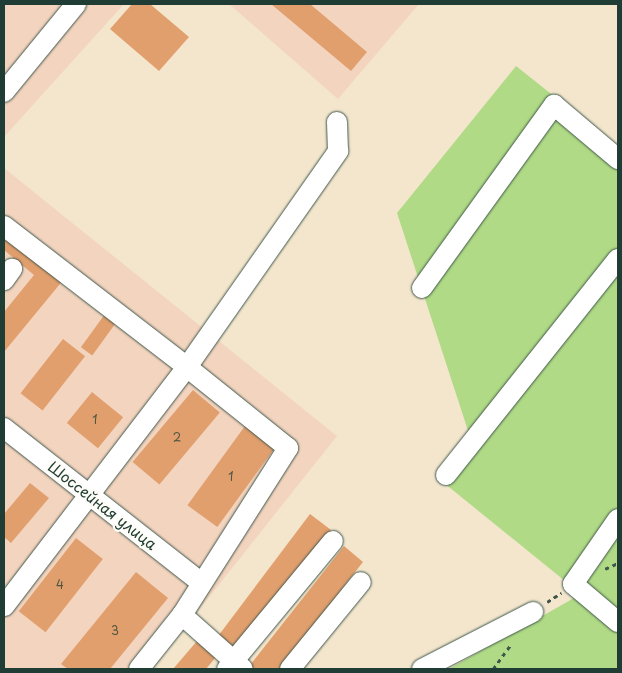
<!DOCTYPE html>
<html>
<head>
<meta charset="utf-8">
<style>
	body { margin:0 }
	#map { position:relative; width:622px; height:673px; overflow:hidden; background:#f3e6cd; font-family:"Playpen Sans",sans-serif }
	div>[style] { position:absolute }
	.built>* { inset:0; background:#f3d4bf }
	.green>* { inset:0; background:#b0da85 }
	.building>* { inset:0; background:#e29f6e; transform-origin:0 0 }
	.path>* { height:2.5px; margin-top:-1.25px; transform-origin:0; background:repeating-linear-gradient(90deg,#3f564b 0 4px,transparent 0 8px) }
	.roads { filter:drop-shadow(0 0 1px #3f564b) drop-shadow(0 0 1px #3f564b) }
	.minor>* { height:20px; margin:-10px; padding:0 10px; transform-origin:10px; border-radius:10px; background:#fff }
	span { translate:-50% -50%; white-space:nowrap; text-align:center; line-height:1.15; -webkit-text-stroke:4.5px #fdfcf7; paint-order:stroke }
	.number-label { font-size:12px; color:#505642 }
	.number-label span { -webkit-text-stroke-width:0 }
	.street-label { font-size:15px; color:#1f3d34 }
	.frame { position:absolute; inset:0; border:5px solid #1f3d34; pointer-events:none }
</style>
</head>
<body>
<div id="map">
	<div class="built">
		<i style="clip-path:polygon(4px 4px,124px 4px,4px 137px)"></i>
		<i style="clip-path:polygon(229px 4px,419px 4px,338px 99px)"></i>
		<i style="clip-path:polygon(4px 168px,337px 436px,152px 669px,4px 669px)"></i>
	</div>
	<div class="green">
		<i style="clip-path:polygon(516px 66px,618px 147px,618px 669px,449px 669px,581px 594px,444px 483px,475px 452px,397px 213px)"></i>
	</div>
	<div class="building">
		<i style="clip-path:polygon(132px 4px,150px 4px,189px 37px,159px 71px,110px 29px)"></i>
		<i style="clip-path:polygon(271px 4px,310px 4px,367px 52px,351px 71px)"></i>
		<i style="clip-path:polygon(4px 231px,64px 279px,4px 352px,4px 312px,34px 275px,4px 250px)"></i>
		<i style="left:105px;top:314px;width:14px;height:41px;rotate:36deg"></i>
		<i style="left:63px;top:339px;width:28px;height:69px;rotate:38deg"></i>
		<i style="left:193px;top:390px;width:35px;height:94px;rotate:40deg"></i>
		<i style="left:92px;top:392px;width:40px;height:40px;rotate:39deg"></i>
		<i style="left:245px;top:426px;width:37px;height:98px;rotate:36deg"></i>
		<i style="clip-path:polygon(30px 483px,49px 498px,11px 543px,4px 537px,4px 514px)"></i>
		<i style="left:310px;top:514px;width:26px;height:152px;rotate:37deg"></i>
		<i style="left:76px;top:538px;width:34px;height:93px;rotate:38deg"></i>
		<i style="clip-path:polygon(344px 546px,363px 562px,279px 669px,247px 669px)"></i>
		<i style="clip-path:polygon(136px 572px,168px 598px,110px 669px,68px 669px,61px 664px)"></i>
		<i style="clip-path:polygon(197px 641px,216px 657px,206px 669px,173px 669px)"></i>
	</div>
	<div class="path">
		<i style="left:605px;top:569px;width:14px;rotate:-25deg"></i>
		<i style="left:547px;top:602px;width:17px;rotate:-33deg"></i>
		<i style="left:493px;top:669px;width:31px;rotate:-54deg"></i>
	</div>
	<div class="roads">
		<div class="minor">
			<i style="left:4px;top:92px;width:114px;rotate:-50.7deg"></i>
			<i style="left:4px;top:226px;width:231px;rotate:37.6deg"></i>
			<i style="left:187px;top:367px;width:301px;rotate:127.4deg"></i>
			<i style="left:4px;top:280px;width:14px;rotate:-54deg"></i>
			<i style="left:422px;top:288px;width:226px;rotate:-54.2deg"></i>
			<i style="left:554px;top:105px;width:84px;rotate:40.2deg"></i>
			<i style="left:4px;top:428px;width:251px;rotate:38.1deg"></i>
			<i style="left:446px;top:475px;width:276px;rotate:-51.5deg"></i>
			<i style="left:618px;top:519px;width:79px;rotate:124.7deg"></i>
			<i style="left:573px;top:584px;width:59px;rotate:40.2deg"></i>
			<i style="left:182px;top:615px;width:81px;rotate:41.5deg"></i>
			<i style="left:139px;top:669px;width:69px;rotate:-51.5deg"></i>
			<i style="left:182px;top:615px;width:198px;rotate:-57.6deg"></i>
			<i style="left:288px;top:448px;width:129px;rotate:-141.3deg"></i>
			<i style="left:187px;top:367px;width:264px;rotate:-55deg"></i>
			<i style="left:338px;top:151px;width:29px;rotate:-92deg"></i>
			<i style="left:227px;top:669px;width:166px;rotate:-50.4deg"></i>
			<i style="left:290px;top:669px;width:112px;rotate:-50.8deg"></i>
			<i style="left:422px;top:669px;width:125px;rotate:-27.2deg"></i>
		</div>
	</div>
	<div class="number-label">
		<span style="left:95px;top:420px">1</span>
		<span style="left:177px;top:438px">2</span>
		<span style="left:231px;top:477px">1</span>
		<span style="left:60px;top:585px">4</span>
		<span style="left:115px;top:631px">3</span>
	</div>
	<div class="street-label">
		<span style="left:103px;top:505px;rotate:38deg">Шоссейная улица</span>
	</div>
	<div class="frame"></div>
</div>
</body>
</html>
